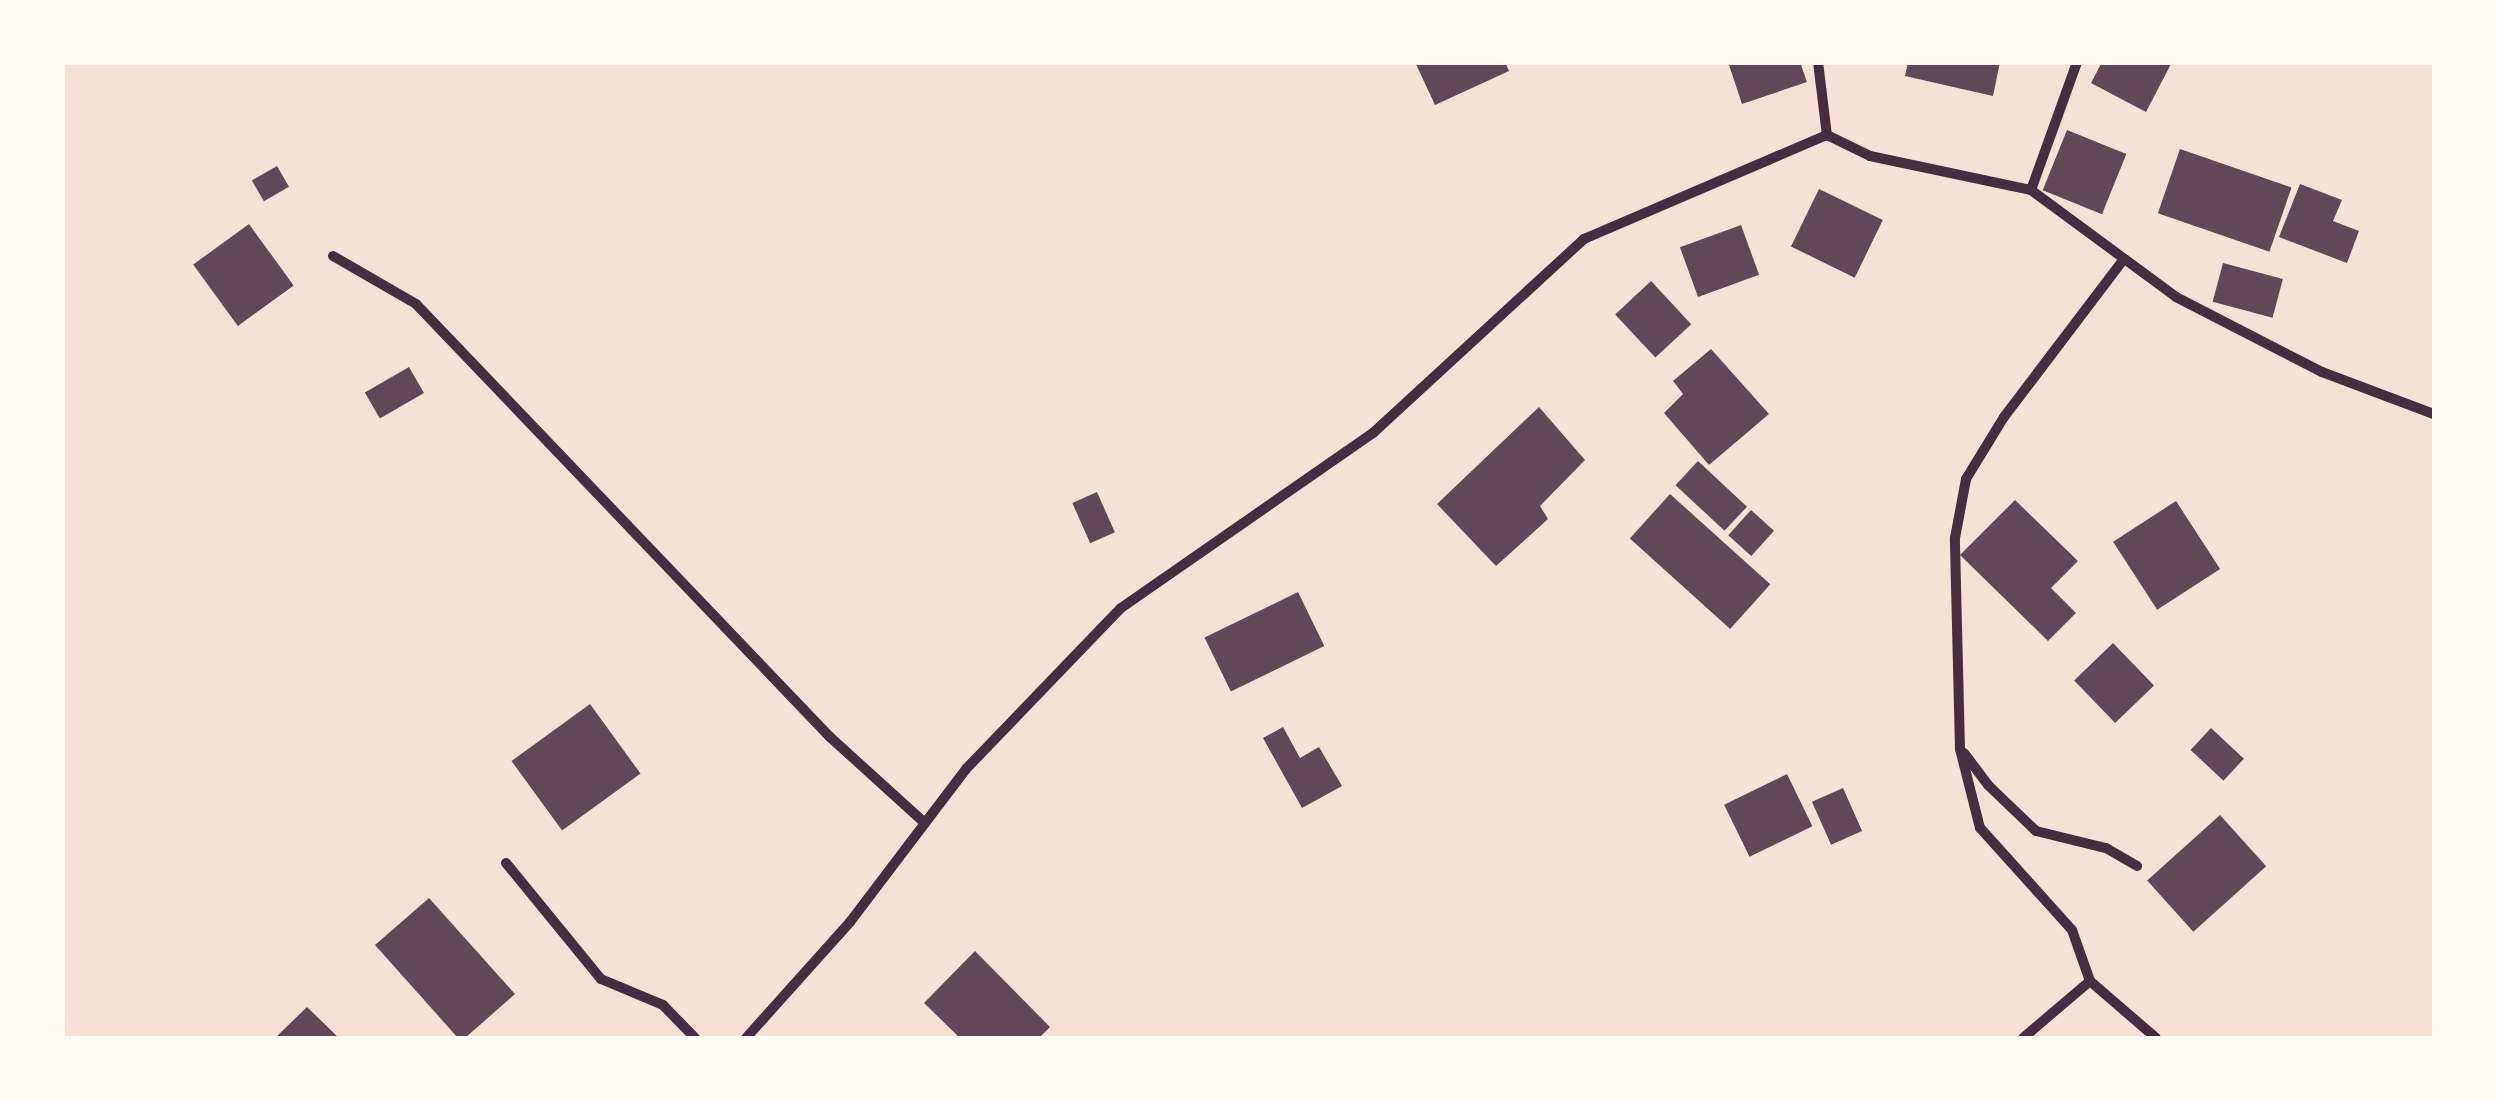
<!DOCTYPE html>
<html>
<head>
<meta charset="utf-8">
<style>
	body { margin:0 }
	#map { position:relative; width:2497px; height:1101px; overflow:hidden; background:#f7e1d7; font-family:"PT Sans",sans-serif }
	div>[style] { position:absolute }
	.building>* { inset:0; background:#644757; transform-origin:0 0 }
	.minor>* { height:10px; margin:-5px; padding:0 5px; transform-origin:5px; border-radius:5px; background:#4a2c40 }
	span { translate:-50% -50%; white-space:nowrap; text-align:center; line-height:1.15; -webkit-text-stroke:8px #fffaf5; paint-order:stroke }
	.frame { position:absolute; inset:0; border:65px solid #fffaf5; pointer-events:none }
</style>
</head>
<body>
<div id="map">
	<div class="building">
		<i style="clip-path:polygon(1415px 62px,1505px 62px,1509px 71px,1435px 105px)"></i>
		<i style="clip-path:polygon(1728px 62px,1800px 62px,1807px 82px,1742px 104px)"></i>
		<i style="clip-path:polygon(1908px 62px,2000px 62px,1993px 96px,1905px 76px)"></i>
		<i style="clip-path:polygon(2102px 62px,2172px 62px,2146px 112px,2091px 83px)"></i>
		<i style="left:2067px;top:130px;width:64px;height:65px;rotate:22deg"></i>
		<i style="left:2180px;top:149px;width:118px;height:68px;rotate:19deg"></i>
		<i style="left:277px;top:166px;width:24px;height:29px;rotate:60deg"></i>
		<i style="clip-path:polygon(2300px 184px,2342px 200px,2333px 221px,2359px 231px,2347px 263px,2279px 237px)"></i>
		<i style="left:1819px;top:189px;width:71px;height:64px;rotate:26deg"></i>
		<i style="left:249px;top:224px;width:76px;height:69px;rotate:54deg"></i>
		<i style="left:1741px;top:225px;width:53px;height:65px;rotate:70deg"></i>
		<i style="left:2223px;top:263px;width:62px;height:40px;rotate:15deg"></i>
		<i style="left:1651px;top:281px;width:59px;height:49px;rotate:47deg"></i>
		<i style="clip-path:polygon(1711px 349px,1769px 414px,1709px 465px,1664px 413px,1683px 394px,1673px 381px)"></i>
		<i style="left:409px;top:367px;width:30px;height:51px;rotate:60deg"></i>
		<i style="clip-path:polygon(1539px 407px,1585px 460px,1540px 506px,1548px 519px,1496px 566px,1437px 504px)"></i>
		<i style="left:1698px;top:461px;width:67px;height:33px;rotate:43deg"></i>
		<i style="left:1097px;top:492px;width:44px;height:27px;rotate:66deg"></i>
		<i style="left:1670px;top:494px;width:135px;height:60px;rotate:42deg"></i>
		<i style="clip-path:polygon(2015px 500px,2078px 561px,2051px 588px,2076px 613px,2048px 641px,1960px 555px)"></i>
		<i style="left:2176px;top:501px;width:81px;height:75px;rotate:57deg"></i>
		<i style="left:1751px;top:510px;width:31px;height:34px;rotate:42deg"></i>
		<i style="left:1298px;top:592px;width:60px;height:104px;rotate:64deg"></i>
		<i style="left:2113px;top:643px;width:59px;height:54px;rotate:46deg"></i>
		<i style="left:590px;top:704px;width:86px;height:97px;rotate:54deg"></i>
		<i style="clip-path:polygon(1283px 727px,1300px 758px,1319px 747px,1342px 786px,1302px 808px,1263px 738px)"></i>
		<i style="left:2211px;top:728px;width:45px;height:30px;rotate:43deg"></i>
		<i style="left:1787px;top:774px;width:58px;height:70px;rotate:64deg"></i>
		<i style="left:1843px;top:788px;width:47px;height:34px;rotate:66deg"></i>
		<i style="left:2220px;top:815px;width:69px;height:98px;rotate:48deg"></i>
		<i style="clip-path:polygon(429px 898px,515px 994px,465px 1038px,458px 1038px,375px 945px)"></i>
		<i style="clip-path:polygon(975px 951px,1050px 1027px,1039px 1038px,960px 1038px,924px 1003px)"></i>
		<i style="clip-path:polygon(307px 1007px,339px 1038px,275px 1038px)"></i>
	</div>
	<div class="minor">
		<i style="left:1818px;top:62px;width:74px;rotate:83deg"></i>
		<i style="left:2031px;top:190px;width:136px;rotate:-70.2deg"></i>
		<i style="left:333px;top:256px;width:96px;rotate:30deg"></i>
		<i style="left:416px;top:304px;width:599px;rotate:46.29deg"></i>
		<i style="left:830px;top:737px;width:128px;rotate:42.2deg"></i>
		<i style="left:1964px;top:753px;width:40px;rotate:53deg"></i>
		<i style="left:1988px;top:785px;width:66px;rotate:43.8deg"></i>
		<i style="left:2036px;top:831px;width:72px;rotate:13.7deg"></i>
		<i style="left:2106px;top:848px;width:36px;rotate:30deg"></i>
		<i style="left:506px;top:863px;width:150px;rotate:50.7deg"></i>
		<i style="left:601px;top:979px;width:67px;rotate:22.8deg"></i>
		<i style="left:663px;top:1005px;width:46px;rotate:45.9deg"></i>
		<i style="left:2090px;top:981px;width:87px;rotate:40.8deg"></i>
		<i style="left:746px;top:1038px;width:156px;rotate:-48.1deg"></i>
		<i style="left:850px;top:922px;width:192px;rotate:-52.8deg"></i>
		<i style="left:966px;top:769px;width:223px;rotate:-46.1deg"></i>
		<i style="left:1121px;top:608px;width:307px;rotate:-34.8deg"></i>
		<i style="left:1373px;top:433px;width:287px;rotate:-42.6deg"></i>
		<i style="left:1584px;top:239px;width:264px;rotate:-23.2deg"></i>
		<i style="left:1827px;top:135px;width:48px;rotate:26deg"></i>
		<i style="left:1870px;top:156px;width:165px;rotate:11.9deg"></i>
		<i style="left:2031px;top:190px;width:180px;rotate:36.4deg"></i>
		<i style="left:2176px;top:297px;width:164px;rotate:27.2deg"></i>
		<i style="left:2322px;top:372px;width:120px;rotate:20.6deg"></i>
		<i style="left:2023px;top:1038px;width:88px;rotate:-40.4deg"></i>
		<i style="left:2090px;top:981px;width:54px;rotate:-109.4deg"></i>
		<i style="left:2072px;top:930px;width:137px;rotate:-132deg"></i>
		<i style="left:1980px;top:828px;width:81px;rotate:-104.2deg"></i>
		<i style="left:1960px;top:749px;width:211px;rotate:-91.4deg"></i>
		<i style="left:1955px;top:538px;width:60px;rotate:-79.4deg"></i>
		<i style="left:1966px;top:479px;width:73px;rotate:-58.5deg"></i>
		<i style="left:2004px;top:417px;width:198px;rotate:-52.8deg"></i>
	</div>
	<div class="frame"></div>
</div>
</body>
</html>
